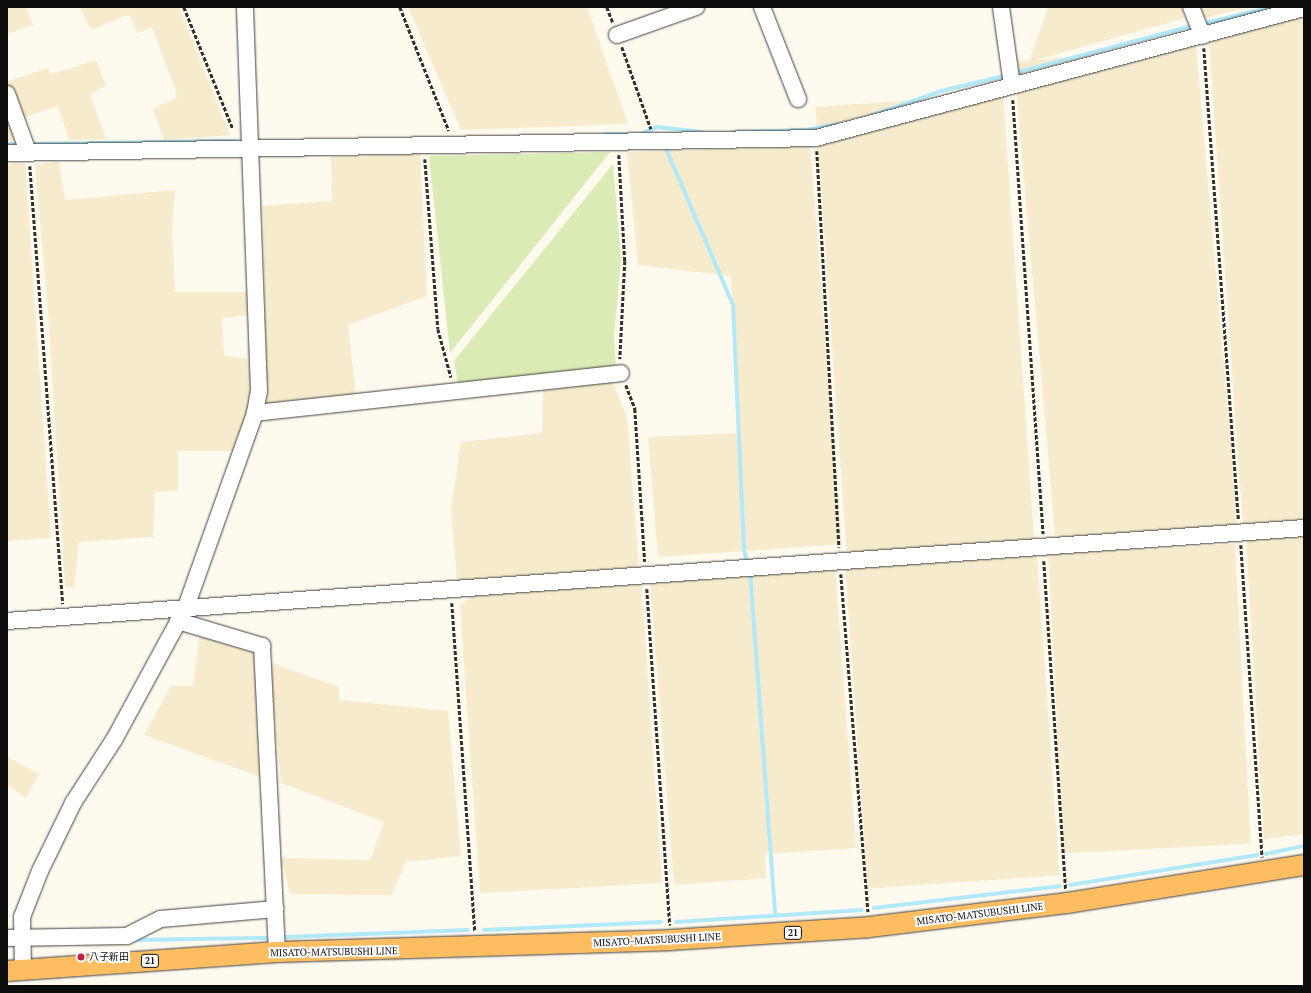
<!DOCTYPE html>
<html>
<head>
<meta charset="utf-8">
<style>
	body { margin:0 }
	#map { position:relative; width:1311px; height:993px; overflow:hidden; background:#fff9ee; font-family:"PT Serif","Noto Sans JP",serif }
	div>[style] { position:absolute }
	.farmland>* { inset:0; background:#f6eccd; transform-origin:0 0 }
	.green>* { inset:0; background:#daebb6 }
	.stream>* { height:4px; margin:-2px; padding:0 2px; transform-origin:2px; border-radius:2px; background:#b1e9f8 }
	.path>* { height:2.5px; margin-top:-1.25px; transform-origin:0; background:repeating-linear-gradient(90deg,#2f2f2f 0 4px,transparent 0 6px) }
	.roads { filter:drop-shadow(0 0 1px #404040) drop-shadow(0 0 1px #404040) }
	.minor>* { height:16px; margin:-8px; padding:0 8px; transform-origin:8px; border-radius:8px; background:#fff }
	.major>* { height:20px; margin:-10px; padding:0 10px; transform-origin:10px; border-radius:10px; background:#fdbd60 }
	.dots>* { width:11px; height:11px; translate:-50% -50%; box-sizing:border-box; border:2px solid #fff; border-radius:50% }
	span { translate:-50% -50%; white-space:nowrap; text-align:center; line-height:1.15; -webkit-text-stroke:4px #fff; paint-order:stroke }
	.shield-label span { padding:1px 3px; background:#fff; border:1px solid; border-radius:3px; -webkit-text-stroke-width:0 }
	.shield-label { font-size:9px; color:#0d0d0d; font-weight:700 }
	.street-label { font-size:10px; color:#0d0d0d }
	.poi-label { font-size:10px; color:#0d0d0d }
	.left { translate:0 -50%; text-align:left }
	.frame { position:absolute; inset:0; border:8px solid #0d0d0d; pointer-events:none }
</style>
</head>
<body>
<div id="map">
	<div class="farmland">
		<i style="clip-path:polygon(7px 7px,26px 7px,33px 25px,7px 34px)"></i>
		<i style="clip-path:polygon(79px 7px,179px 7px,230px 135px,164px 140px,153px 109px,178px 97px,152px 27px,137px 33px,129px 14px,91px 30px)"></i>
		<i style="clip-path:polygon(408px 7px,587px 7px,628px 124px,461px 130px)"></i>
		<i style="clip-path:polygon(1048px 7px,1181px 7px,1185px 18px,1029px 62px)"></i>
		<i style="clip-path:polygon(1198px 7px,1248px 7px,1201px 19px)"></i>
		<i style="clip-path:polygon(1304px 14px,1304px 521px,1243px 525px,1209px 42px)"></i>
		<i style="left:1196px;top:46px;width:481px;height:183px;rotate:85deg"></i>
		<i style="clip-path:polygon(96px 60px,106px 85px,90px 95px,106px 139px,69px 140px,58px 106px,22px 118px,7px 82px,47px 68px,52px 74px)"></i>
		<i style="left:1003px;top:94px;width:447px;height:188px;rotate:86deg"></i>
		<i style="clip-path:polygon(7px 110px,20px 141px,7px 141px)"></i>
		<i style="clip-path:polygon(810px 146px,842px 544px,658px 557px,648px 437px,740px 433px,731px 276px,638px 265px,627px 152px)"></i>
		<i style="clip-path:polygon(420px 153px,427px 296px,348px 325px,356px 396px,266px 404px,263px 206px,332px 201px,331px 157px)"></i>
		<i style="clip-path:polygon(59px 162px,65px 200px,175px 190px,172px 228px,175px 292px,248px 292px,250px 315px,222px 318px,224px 355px,252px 360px,252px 408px,235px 451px,178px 451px,178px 491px,155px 492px,153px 537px,79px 542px,74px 587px,65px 586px,48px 310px,35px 164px)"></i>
		<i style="clip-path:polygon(25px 163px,51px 538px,7px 541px,7px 164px)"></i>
		<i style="clip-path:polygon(612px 381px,627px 417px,639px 567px,457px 582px,451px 509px,461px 442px,542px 433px,543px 389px)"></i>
		<i style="clip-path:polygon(1304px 534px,1304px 834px,1264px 839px,1246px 538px)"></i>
		<i style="left:1235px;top:544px;width:300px;height:187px;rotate:87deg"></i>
		<i style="left:1037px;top:555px;width:321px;height:192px;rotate:86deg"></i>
		<i style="clip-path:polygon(835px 567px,856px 848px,765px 854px,766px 878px,674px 885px,650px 580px)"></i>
		<i style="clip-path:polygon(641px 579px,662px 883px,480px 893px,460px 606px,473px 595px)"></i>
		<i style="clip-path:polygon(200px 631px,257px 650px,266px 779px,144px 735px,171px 686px,193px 686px)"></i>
		<i style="clip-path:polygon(269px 662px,339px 687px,339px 700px,448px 711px,461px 856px,405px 862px,392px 895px,290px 894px,281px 858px,370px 860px,384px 822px,281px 783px)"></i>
		<i style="clip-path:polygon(7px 757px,39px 774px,26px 798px,7px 785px)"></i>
	</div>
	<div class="green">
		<i style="clip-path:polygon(610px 152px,450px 353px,429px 156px)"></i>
		<i style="clip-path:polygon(613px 164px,621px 259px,614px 337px,616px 368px,458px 385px,454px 361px)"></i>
	</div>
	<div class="stream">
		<i style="left:1202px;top:24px;width:72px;rotate:-13.7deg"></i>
		<i style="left:1015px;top:73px;width:186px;rotate:-14.9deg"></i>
		<i style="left:873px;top:115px;width:72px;rotate:-19.4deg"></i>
		<i style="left:941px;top:91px;width:69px;rotate:-13.4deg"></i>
		<i style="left:733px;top:132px;width:74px;rotate:-1.5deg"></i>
		<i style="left:807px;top:130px;width:31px;rotate:-11deg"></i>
		<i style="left:605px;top:134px;width:21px"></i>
		<i style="left:641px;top:134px;width:17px;rotate:-24deg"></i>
		<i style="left:657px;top:127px;width:45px;rotate:6.3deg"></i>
		<i style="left:7px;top:144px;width:14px"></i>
		<i style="left:29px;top:144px;width:206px;rotate:-0.8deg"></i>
		<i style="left:664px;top:144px;width:175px;rotate:66.8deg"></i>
		<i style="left:733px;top:305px;width:245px;rotate:87.4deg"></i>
		<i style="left:744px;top:550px;width:15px;rotate:74deg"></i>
		<i style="left:750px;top:571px;width:345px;rotate:85.8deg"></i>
		<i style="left:1266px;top:854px;width:39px;rotate:-12deg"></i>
		<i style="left:1070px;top:885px;width:190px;rotate:-9.1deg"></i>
		<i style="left:874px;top:908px;width:187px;rotate:-6.7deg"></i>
		<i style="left:676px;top:922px;width:186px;rotate:-3.7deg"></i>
		<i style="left:484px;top:930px;width:177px;rotate:-2.6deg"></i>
		<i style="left:285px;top:937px;width:183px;rotate:-2.2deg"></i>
		<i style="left:132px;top:940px;width:134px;rotate:-0.9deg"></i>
	</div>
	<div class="path">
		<i style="left:184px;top:7px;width:131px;rotate:68.1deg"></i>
		<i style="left:400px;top:7px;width:133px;rotate:68.4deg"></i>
		<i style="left:607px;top:7px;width:17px;rotate:69deg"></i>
		<i style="left:622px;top:47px;width:87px;rotate:70.5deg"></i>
		<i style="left:1204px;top:48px;width:473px;rotate:85.8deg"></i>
		<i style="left:1013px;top:100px;width:435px;rotate:86deg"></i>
		<i style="left:817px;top:151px;width:397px;rotate:86.8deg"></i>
		<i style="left:619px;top:155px;width:106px;rotate:86.8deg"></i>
		<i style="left:625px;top:261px;width:98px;rotate:92.9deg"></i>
		<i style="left:425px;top:159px;width:170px;rotate:85.6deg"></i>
		<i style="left:438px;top:329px;width:50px;rotate:74.8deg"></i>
		<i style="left:30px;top:166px;width:439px;rotate:85.7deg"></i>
		<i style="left:626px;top:385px;width:26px;rotate:69deg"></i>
		<i style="left:635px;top:409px;width:153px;rotate:86.3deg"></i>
		<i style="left:1241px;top:545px;width:313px;rotate:86.1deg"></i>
		<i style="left:1044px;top:561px;width:329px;rotate:86.2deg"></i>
		<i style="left:841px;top:574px;width:339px;rotate:85.4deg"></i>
		<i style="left:647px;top:589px;width:337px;rotate:86.1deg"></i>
		<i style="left:452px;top:603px;width:329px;rotate:86deg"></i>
	</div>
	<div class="roads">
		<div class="minor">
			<i style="left:762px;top:7px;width:99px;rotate:68.6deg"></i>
			<i style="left:1001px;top:7px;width:79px;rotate:82deg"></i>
			<i style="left:1191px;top:7px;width:31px;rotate:68deg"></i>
			<i style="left:617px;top:35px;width:84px;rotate:-19.5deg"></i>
			<i style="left:7px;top:94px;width:62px;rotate:70.1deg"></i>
			<i style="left:7px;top:153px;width:809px;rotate:-1.06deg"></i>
			<i style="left:816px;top:138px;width:505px;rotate:-14.92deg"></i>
			<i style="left:255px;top:413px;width:368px;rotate:-6.2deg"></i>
			<i style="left:7px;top:621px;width:1300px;rotate:-4.1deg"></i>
			<i style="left:178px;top:621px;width:88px;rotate:16.6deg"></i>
			<i style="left:262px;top:646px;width:306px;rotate:87.2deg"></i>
			<i style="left:7px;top:938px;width:120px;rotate:-1deg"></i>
			<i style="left:127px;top:936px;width:38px;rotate:-27deg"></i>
			<i style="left:161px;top:919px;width:115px;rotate:-5deg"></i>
			<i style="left:23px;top:969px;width:52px;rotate:-91.1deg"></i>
			<i style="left:22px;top:917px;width:49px;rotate:-68.6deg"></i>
			<i style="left:40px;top:871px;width:76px;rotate:-64.1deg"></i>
			<i style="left:73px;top:803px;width:77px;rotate:-57.1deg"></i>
			<i style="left:115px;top:738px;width:149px;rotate:-61.5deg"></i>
			<i style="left:186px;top:607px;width:206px;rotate:-70.4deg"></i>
			<i style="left:255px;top:413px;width:22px;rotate:-80deg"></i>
			<i style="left:259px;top:391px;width:384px;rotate:-92.1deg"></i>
		</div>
		<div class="major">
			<i style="left:7px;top:971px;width:271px;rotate:-4deg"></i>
			<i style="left:277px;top:952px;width:393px;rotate:-1.7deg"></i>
			<i style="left:670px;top:940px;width:199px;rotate:-3.7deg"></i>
			<i style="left:869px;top:927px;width:199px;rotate:-6.9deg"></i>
			<i style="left:1067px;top:903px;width:240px;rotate:-9.1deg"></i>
		</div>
	</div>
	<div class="dots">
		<i style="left:81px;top:957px;background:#c22143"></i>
	</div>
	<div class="shield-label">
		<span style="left:793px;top:933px">21</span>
		<span style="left:150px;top:961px">21</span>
	</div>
	<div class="street-label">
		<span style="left:980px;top:914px;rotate:-7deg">MISATO-MATSUBUSHI LINE</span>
		<span style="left:657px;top:940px;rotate:-3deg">MISATO-MATSUBUSHI LINE</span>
		<span style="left:334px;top:952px;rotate:-1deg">MISATO-MATSUBUSHI LINE</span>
	</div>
	<div class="poi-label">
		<span class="left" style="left:89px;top:957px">八子新田</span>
	</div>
	<div class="frame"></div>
</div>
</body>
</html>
